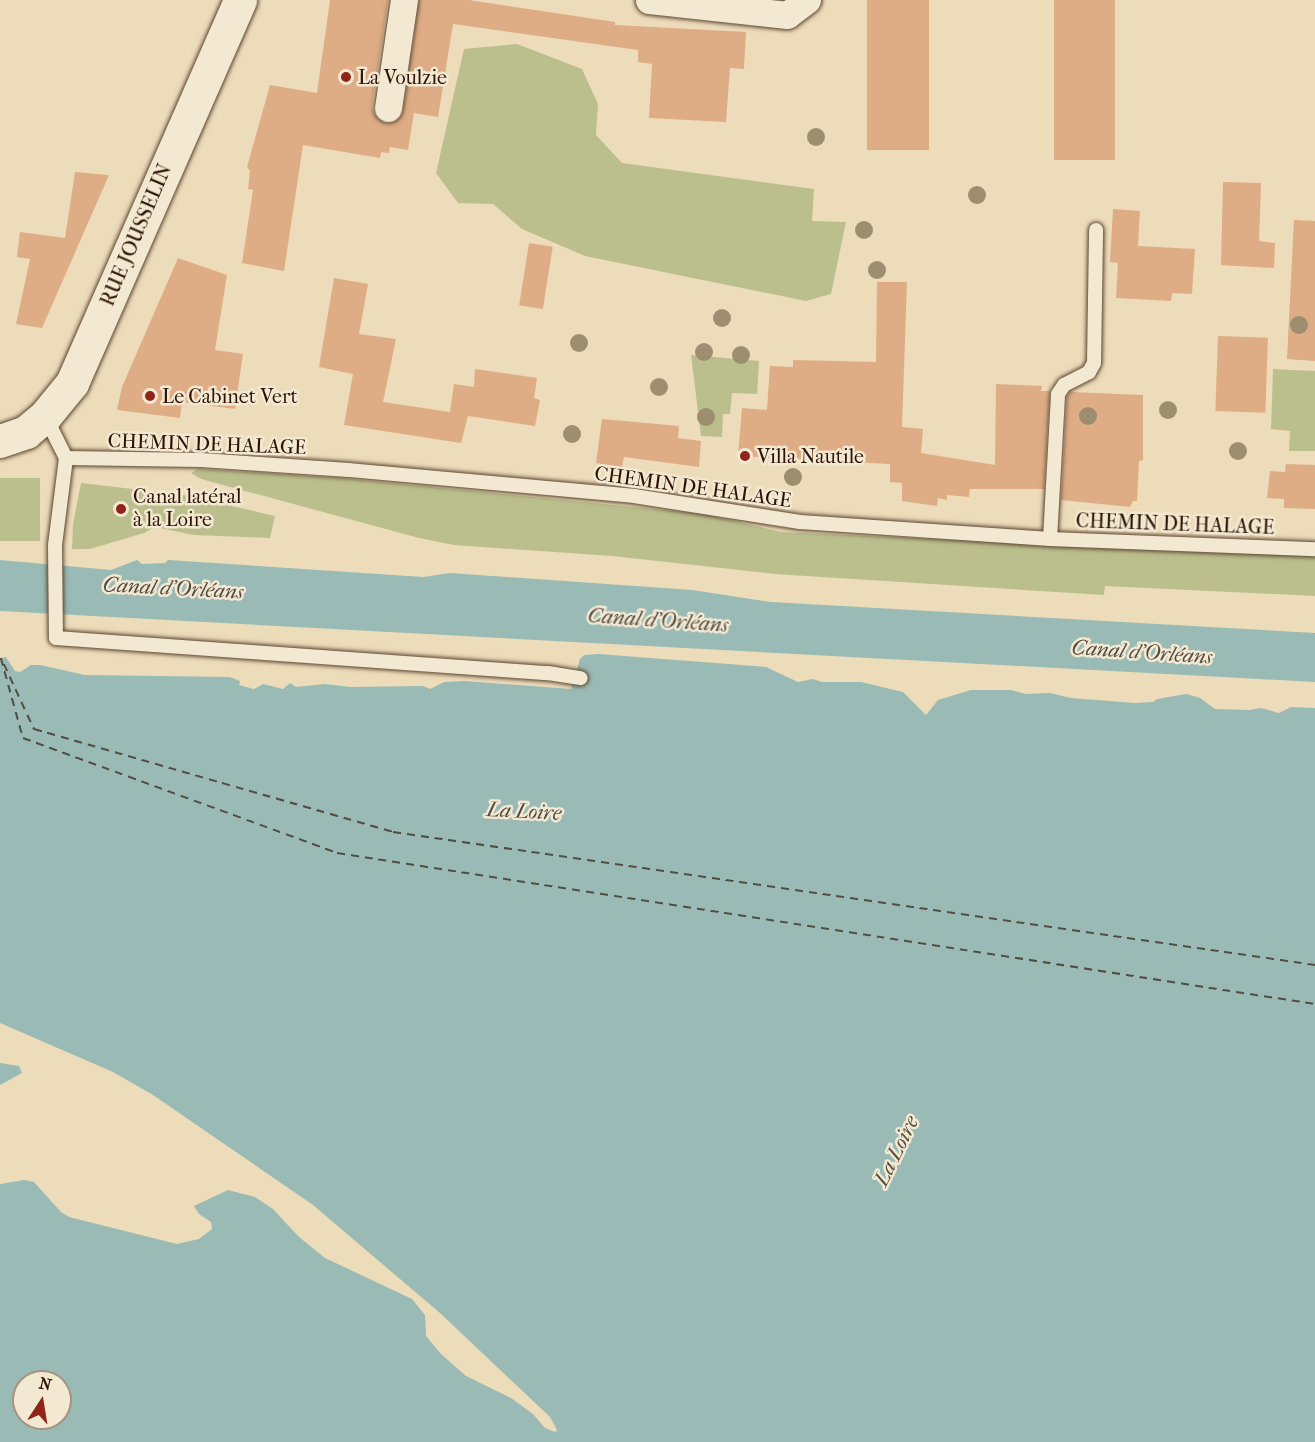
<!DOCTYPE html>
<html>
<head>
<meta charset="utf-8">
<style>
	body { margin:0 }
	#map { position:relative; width:1315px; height:1442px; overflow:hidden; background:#eddcba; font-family:"IM FELL French Canon",serif }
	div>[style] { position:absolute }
	.green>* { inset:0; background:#bbbf8d; transform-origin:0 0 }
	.water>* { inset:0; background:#9abab5 }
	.ferry>* { height:1.5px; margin-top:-0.75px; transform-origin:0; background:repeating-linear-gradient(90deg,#524d41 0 8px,transparent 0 14px) }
	.building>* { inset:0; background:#deac85; transform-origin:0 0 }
	.roads { filter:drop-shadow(0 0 2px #5c4531) drop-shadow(0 0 2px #5c4531) }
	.service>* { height:14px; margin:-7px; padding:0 7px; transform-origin:7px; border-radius:7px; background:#f3e8d2 }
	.minor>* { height:27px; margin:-13.5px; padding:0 13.5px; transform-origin:13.5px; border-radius:13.5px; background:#f3e8d2 }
	.tertiary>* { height:33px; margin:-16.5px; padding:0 16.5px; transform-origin:16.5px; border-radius:16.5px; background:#f3e8d2 }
	.trees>* { width:18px; height:18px; margin:-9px; border-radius:50%; background:#9e8e70 }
	.dots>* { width:16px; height:16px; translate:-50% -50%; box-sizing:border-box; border:3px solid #f3e8d2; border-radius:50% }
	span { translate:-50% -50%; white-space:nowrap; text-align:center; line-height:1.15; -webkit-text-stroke:5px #f3e8d2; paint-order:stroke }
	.poi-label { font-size:20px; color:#2c1303 }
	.left { translate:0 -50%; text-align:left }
	.street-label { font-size:20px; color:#2c1303 }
	.water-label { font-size:21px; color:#524d41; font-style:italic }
	.north { position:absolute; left:12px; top:1370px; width:60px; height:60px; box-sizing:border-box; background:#f3e8d2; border:2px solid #a3937f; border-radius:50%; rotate:12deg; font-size:16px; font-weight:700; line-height:24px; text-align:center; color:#2c1303 }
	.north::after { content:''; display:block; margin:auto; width:21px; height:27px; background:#8f2418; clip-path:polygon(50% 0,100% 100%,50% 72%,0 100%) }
</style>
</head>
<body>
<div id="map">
	<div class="green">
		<i style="clip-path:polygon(517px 44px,582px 69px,598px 104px,596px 135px,622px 163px,814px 189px,812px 221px,846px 222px,831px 294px,806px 301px,585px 256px,522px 229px,493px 204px,458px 203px,436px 173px,464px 49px)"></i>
		<i style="clip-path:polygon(691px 355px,759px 361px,757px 394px,732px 393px,730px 414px,723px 414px,722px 437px,701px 436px)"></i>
		<i style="clip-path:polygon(1273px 369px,1315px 371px,1315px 451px,1289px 451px,1290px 431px,1271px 429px)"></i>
		<i style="clip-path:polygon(198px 469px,340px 478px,704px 514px,781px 532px,1315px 556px,1315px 596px,1105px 586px,1104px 595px,775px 574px,612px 556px,454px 545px,419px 538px,201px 479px,191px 473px)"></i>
		<i style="left:40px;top:478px;width:63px;height:40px;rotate:90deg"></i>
		<i style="clip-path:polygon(81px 483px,184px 495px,275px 516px,270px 538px,194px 535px,155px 527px,144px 533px,90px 549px,72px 549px,73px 524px)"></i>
	</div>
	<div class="water">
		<i style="clip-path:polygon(0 560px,111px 570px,137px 560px,142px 564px,165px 563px,168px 560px,423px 577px,450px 573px,692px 590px,771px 602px,1315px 633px,1315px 682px,0 611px)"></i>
		<i style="clip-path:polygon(evenodd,598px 654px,766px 667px,798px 682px,813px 679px,822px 682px,861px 682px,903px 692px,926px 715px,938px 700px,971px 690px,1011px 690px,1026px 694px,1050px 693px,1071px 698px,1134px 703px,1153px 702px,1157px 699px,1186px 694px,1200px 698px,1215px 709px,1249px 710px,1261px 708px,1279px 713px,1291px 707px,1315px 708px,1315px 1442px,0 1442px,0 1184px,24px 1180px,34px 1182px,61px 1212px,69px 1217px,177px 1244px,199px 1239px,212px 1229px,211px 1222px,199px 1214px,194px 1206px,228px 1190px,255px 1197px,273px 1209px,299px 1237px,325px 1258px,412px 1299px,425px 1315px,426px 1336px,441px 1354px,466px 1376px,511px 1398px,533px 1414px,545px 1428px,555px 1432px,557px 1430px,550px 1417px,440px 1313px,313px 1205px,153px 1095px,113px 1072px,0 1023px,0 658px,6px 657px,15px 671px,20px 672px,31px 665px,40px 665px,85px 675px,230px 677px,240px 681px,239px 685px,254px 689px,263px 684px,283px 689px,290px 683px,296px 687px,325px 684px,351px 687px,423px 686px,430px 689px,444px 682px,464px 681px,571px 689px,580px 659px,584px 655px,598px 654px,24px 1382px,60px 1382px,60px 1418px,24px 1418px,24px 1382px)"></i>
		<i style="clip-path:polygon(0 1063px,19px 1066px,22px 1073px,0 1085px)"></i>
	</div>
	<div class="ferry">
		<i style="left:1px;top:658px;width:83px;rotate:74.6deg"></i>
		<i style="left:23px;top:738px;width:334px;rotate:20.1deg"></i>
		<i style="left:337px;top:853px;width:990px;rotate:8.78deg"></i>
		<i style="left:4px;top:664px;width:72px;rotate:65.2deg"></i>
		<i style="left:34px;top:729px;width:373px;rotate:16deg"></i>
		<i style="left:393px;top:832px;width:932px;rotate:8.21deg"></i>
	</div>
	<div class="building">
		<i style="clip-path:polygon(330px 0,388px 0,372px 106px,374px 114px,385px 123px,394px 122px,403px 111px,419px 0,469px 0,615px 22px,615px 25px,746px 32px,744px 69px,730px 68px,726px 122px,649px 118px,652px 64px,638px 62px,638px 50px,453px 24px,438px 117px,414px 113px,408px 150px,390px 147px,389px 153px,381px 152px,380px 158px,303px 145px,284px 271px,242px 263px,253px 190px,248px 189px,250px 171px,247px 167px,270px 85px,317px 93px)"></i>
		<i style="left:867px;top:0;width:62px;height:150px"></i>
		<i style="left:1054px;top:0;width:61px;height:160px"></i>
		<i style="clip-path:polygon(75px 172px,109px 175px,42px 328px,16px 324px,30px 259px,17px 257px,20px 232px,65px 238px)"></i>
		<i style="clip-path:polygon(1223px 182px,1261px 183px,1259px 241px,1275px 243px,1274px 268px,1221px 265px)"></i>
		<i style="clip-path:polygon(1113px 209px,1140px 211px,1138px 246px,1195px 249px,1192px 294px,1172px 293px,1171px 301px,1116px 298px,1118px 263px,1110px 262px)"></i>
		<i style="clip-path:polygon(1294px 220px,1315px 221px,1315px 361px,1287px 359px)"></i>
		<i style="left:529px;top:243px;width:24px;height:63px;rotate:9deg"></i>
		<i style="clip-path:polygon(178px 258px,227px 275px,215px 350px,243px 354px,235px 409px,182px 402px,180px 418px,117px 410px,122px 387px)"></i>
		<i style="clip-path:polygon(334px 278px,368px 284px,359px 334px,396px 339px,383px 402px,450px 412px,454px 384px,474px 387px,475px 369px,517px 375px,537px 378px,534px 398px,540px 400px,535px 426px,468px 416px,461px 443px,344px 425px,353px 374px,319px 367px)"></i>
		<i style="clip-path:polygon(877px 282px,907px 282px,902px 427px,923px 429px,921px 453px,995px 465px,996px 384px,1042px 386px,1041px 391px,1050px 391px,1044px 489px,970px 489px,969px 497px,947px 495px,947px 500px,938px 498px,937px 506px,902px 501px,902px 483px,890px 482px,890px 464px,738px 456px,742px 408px,767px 410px,770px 366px,793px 367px,793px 360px,876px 362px)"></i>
		<i style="left:1218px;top:336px;width:50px;height:75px;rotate:2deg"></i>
		<i style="clip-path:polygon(1070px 392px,1143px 395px,1143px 460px,1139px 461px,1137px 501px,1133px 501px,1130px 507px,1061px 500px,1067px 397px)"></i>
		<i style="clip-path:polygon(602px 419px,679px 426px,678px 438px,701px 441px,699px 467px,624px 457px,622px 467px,596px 463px)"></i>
		<i style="clip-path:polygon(1286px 464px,1315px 465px,1315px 509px,1284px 508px,1284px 499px,1267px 498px,1270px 471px,1285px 472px)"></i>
	</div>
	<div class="roads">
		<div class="service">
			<i style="left:45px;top:416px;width:47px;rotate:63.4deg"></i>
			<i style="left:66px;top:458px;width:88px;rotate:97.2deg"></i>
			<i style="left:55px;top:545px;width:93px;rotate:89.4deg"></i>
			<i style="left:56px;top:638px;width:493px;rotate:4.1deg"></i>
			<i style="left:548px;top:673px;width:33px;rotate:9deg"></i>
			<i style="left:66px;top:458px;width:135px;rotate:0.8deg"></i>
			<i style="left:201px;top:460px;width:148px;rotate:3.9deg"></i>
			<i style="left:349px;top:470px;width:286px;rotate:5.2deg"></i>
			<i style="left:634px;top:496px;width:168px;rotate:8.9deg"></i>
			<i style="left:800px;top:522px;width:251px;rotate:3.9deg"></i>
			<i style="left:1050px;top:539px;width:265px;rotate:2.2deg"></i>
			<i style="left:1050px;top:539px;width:145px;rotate:-86.8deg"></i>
			<i style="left:1058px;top:394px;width:11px;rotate:-56deg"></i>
			<i style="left:1064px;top:385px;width:28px;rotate:-27deg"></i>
			<i style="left:1089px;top:372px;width:10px;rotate:-61deg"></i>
			<i style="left:1094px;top:363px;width:133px;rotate:-89.1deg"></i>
		</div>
		<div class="minor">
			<i style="left:649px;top:0;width:139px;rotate:6.2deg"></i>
			<i style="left:787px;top:15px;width:25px;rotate:-37deg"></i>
			<i style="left:388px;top:108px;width:109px;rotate:-81.6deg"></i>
		</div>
		<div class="tertiary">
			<i style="left:0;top:441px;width:28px;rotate:-19deg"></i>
			<i style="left:26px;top:432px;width:25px;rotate:-40deg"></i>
			<i style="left:45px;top:416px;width:43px;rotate:-50.7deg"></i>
			<i style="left:72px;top:383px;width:418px;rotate:-66.3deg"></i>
		</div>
	</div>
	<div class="trees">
		<i style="left:816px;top:137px"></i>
		<i style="left:977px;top:195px"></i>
		<i style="left:864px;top:230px"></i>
		<i style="left:877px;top:270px"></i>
		<i style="left:722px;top:318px"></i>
		<i style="left:1299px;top:325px"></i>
		<i style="left:579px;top:343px"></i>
		<i style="left:704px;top:352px"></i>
		<i style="left:741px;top:355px"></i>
		<i style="left:659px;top:387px"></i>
		<i style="left:1168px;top:410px"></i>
		<i style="left:1088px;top:416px"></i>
		<i style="left:706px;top:417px"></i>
		<i style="left:572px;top:434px"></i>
		<i style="left:1238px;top:451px"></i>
		<i style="left:793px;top:477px"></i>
	</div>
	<div class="dots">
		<i style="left:346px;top:77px;background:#8f2418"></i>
		<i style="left:150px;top:396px;background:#8f2418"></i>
		<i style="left:745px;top:456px;background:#8f2418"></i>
		<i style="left:121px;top:509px;background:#8f2418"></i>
	</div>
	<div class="poi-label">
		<span class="left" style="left:358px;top:77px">La Voulzie</span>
		<span class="left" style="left:162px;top:396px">Le Cabinet Vert</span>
		<span class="left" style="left:757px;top:456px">Villa Nautile</span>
		<span class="left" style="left:133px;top:508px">Canal latéral<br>à la Loire</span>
	</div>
	<div class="street-label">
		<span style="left:136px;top:235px;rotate:-67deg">RUE JOUSSELIN</span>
		<span style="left:207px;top:444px;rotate:2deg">CHEMIN DE HALAGE</span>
		<span style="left:693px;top:487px;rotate:8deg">CHEMIN DE HALAGE</span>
		<span style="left:1175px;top:524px;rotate:2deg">CHEMIN DE HALAGE</span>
	</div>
	<div class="water-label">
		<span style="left:173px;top:588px;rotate:3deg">Canal d'Orléans</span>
		<span style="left:658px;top:620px;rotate:4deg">Canal d'Orléans</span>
		<span style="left:1142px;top:652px;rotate:4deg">Canal d'Orléans</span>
		<span style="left:524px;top:811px;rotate:3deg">La Loire</span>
		<span style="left:896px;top:1151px;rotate:-64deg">La Loire</span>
	</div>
	<div class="north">N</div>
</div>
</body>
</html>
